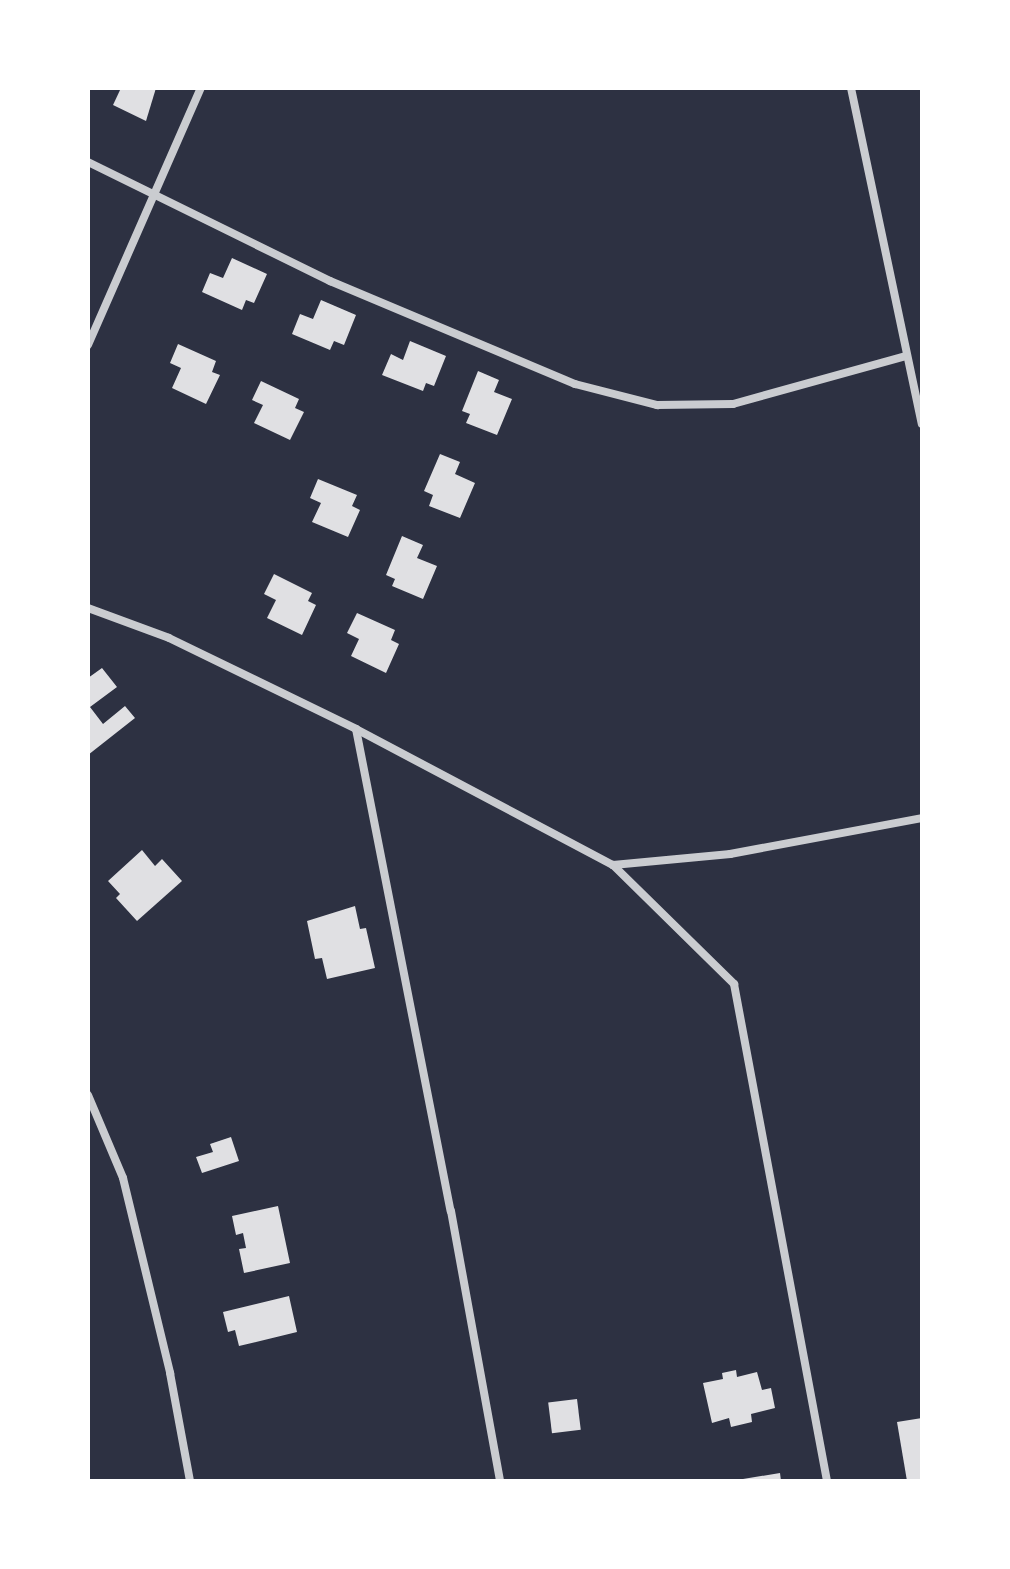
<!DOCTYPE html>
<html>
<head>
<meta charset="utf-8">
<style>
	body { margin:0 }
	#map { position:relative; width:1010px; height:1569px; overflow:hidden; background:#2d3142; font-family:"Public Sans",sans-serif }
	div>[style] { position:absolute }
	.building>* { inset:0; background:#e0e0e3; transform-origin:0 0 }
	.minor>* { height:8px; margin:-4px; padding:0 4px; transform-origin:4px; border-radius:4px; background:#caccd0 }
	span { translate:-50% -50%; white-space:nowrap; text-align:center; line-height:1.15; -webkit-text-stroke:6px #fff; paint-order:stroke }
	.frame { position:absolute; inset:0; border:90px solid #fff; pointer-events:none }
</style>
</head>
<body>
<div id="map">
	<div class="building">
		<i style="clip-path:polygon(121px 88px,156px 88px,146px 121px,113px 105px)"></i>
		<i style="clip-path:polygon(232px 258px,267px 274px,254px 303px,246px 300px,242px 310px,202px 292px,210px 273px,223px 278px)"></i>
		<i style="clip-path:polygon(321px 300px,356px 315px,344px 345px,334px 341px,330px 350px,292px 334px,300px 314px,313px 319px)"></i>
		<i style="clip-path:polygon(410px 341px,446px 356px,434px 386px,426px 383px,423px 391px,382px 375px,391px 354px,403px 360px)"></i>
		<i style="clip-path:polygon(178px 344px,216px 361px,212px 372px,220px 375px,206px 404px,172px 388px,181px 368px,170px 363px)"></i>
		<i style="clip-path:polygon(478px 371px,499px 380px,494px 392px,512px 399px,497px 435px,466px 423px,470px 414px,462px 411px)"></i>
		<i style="clip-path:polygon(261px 381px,299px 399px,295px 408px,304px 412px,290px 440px,254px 423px,263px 405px,252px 400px)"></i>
		<i style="clip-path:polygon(440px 454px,460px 462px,455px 474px,475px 483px,460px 518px,429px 506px,433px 495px,424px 491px)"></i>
		<i style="clip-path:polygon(318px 479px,357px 495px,352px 506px,360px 510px,348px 537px,312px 522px,321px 503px,310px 498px)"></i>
		<i style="clip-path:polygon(402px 536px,423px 545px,417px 558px,437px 566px,423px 599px,392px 586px,395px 579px,386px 575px)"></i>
		<i style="clip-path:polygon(274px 574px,312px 593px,308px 601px,316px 605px,302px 635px,267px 618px,276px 600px,264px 594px)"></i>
		<i style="clip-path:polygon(357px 613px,395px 630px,391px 640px,399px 644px,386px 673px,351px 656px,359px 639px,347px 633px)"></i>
		<i style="clip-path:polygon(102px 668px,117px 687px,90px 707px,103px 724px,125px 706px,135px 718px,88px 755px,88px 678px)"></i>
		<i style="clip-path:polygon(142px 850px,155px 866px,162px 859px,182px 881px,137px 921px,116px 898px,120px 894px,108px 881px)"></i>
		<i style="clip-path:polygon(355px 906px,360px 929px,366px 928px,375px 968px,327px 979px,322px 958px,315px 959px,307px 921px)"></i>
		<i style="clip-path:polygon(231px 1137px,239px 1161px,202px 1173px,196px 1157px,213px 1152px,210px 1144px)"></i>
		<i style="clip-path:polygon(278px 1206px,290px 1263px,244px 1273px,239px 1249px,246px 1248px,243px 1233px,236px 1235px,232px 1216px)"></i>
		<i style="clip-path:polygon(289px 1296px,297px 1332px,239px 1346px,235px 1330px,228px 1332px,223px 1312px)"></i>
		<i style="clip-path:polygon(736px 1370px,737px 1377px,757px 1372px,762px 1390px,771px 1388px,775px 1408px,751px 1414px,752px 1422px,731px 1427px,729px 1418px,712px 1423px,703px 1383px,723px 1379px,722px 1373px)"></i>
		<i style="left:577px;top:1399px;width:31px;height:29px;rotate:83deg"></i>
		<i style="clip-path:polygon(922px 1418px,922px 1481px,907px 1481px,897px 1422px)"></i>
		<i style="clip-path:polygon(780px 1473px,781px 1481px,743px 1481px,743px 1479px)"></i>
	</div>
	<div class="minor">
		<i style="left:851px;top:88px;width:343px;rotate:78.1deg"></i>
		<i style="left:88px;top:162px;width:270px;rotate:26.2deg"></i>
		<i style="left:330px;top:281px;width:266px;rotate:22.8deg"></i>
		<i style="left:575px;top:384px;width:85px;rotate:14.4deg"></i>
		<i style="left:657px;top:405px;width:76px;rotate:-0.8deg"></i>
		<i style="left:733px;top:404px;width:180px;rotate:-15.5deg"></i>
		<i style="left:88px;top:345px;width:281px;rotate:-66.3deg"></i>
		<i style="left:88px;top:608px;width:86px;rotate:20.3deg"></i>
		<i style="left:169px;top:638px;width:208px;rotate:25.9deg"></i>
		<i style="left:356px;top:729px;width:291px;rotate:27.9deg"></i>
		<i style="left:613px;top:865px;width:118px;rotate:-5.4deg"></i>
		<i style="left:730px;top:854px;width:195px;rotate:-10.6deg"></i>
		<i style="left:356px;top:729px;width:491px;rotate:78.9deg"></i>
		<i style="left:451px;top:1211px;width:274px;rotate:79.7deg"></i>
		<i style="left:613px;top:865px;width:170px;rotate:44.5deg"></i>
		<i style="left:734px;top:984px;width:506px;rotate:79.4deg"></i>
		<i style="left:88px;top:1095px;width:90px;rotate:67.1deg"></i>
		<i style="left:123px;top:1178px;width:201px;rotate:76.4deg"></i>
		<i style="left:170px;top:1373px;width:110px;rotate:79.5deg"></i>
	</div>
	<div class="frame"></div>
</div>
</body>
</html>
